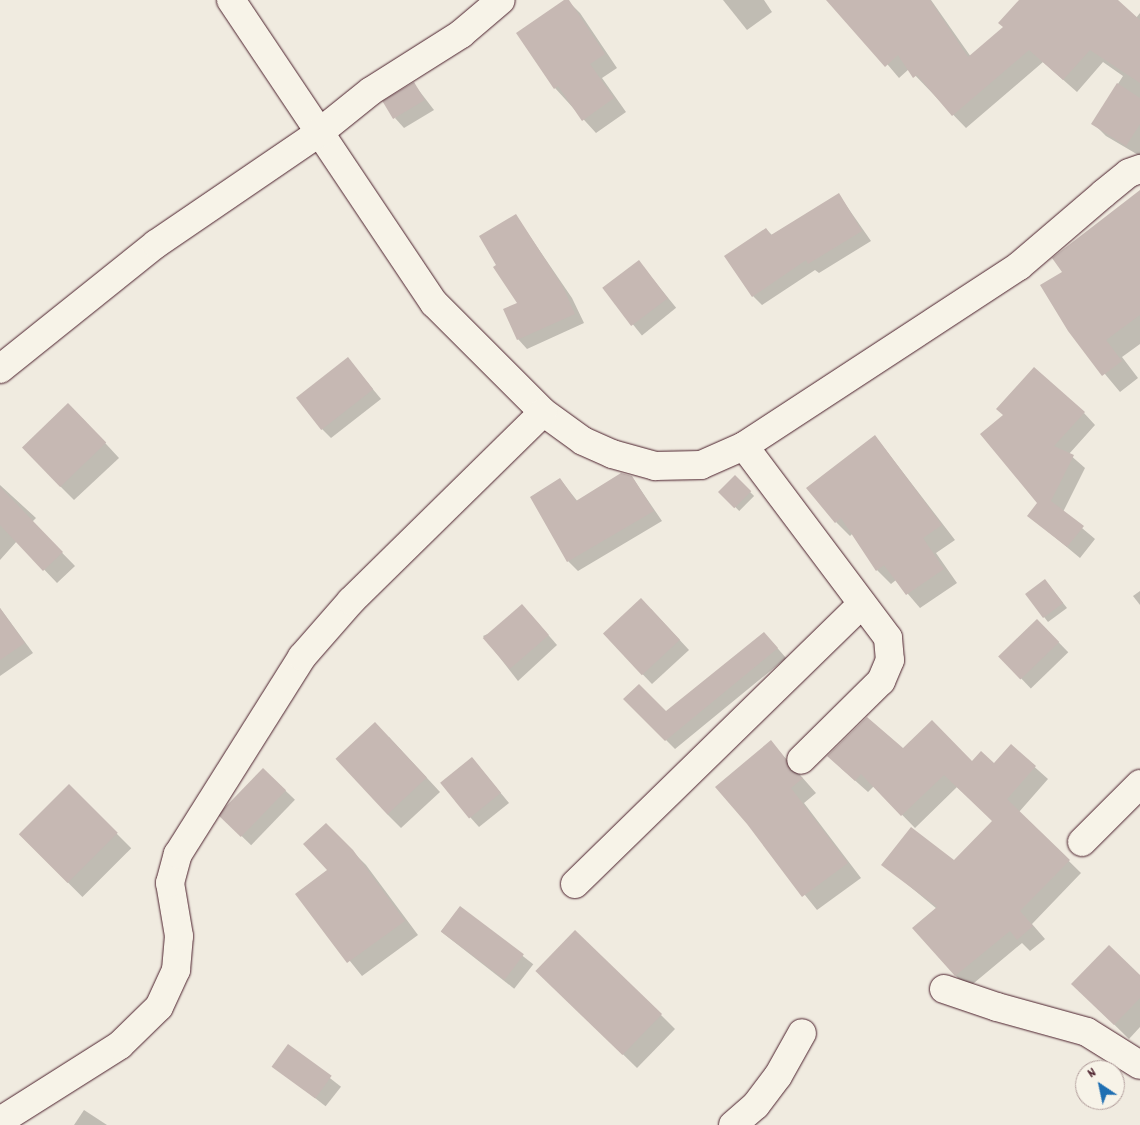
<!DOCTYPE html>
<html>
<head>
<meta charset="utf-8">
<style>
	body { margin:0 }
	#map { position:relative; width:1140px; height:1125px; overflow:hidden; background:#f0ebe0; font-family:Dekko,sans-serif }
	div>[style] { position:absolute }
	.shadow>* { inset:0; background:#0003; transform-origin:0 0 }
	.building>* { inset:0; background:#c6b8b3; transform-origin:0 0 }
	.roads { filter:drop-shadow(0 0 1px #4a1f2b) drop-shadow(0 0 1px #4a1f2b) }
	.minor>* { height:28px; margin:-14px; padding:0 14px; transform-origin:14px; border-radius:14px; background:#f7f3e8 }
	span { translate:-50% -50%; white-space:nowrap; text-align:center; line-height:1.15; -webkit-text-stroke:4px #f7f3e8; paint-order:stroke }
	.north { position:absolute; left:1075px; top:1060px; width:50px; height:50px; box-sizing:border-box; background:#f7f3e8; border:1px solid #b29e9c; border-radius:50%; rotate:326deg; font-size:14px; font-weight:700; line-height:20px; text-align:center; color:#4a1f2b }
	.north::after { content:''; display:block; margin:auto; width:18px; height:22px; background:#1f6fb2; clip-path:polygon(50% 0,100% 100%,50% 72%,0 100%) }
</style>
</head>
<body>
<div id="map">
	<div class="shadow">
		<i style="clip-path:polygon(567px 0,580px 13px,617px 68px,602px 78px,626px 112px,596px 133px,555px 88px)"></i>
		<i style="clip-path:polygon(723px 0,764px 0,772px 12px,747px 30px)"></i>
		<i style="clip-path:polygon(833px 0,931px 0,971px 57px,1005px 28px,1021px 0,1116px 0,1136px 18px,1140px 13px,1140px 156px,1106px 136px,1093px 123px,1123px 76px,1103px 62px,1077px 92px,1043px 62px,966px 128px,909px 69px,899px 78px)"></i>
		<i style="clip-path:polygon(414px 84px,434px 110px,404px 128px,395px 118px)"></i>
		<i style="clip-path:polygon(839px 195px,871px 241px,819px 273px,815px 270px,762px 305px,753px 296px,766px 229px,772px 235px)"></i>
		<i style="clip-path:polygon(1140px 197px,1140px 344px,1122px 357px,1138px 378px,1120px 392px,1069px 331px,1064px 272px)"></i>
		<i style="clip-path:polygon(516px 216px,572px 298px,584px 323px,527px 349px,518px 339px,519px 303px,498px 265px)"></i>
		<i style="left:639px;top:262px;width:59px;height:44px;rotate:51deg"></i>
		<i style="clip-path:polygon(348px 359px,381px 399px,331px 438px,322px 429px)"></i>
		<i style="clip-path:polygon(1084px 413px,1095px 425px,1069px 454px,1085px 468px,1063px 512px,1095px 539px,1080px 558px,1033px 519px,1039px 503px,982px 434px)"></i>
		<i style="clip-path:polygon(82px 418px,119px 458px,74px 500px,60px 486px)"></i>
		<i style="clip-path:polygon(875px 436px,955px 540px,936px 553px,957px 583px,920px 608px,896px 580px,891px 584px,877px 570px,853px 533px,850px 536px,836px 522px)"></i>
		<i style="clip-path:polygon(632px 477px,662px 521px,578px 571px,568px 561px,531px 497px,560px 479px,578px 502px)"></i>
		<i style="left:735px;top:477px;width:27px;height:21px;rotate:45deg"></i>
		<i style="clip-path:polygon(0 485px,36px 518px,32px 522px,75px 566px,57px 583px,17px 541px,0 560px)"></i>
		<i style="clip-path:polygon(1049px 585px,1067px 608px,1048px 622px,1027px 595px)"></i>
		<i style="clip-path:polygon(1140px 591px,1140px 605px,1133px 596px)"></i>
		<i style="clip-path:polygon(0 608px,33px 653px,0 676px)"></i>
		<i style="clip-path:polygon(651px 609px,689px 650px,652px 684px,604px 634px)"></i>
		<i style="clip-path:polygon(531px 615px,557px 645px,518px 681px,483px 636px)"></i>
		<i style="left:1037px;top:620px;width:45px;height:52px;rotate:46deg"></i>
		<i style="clip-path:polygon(773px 643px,786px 658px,675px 749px,625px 699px,666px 713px)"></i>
		<i style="clip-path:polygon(389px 737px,440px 792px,401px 828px,387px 814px)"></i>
		<i style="clip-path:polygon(771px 742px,816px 793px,804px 803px,861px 878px,817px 910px,748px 824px)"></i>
		<i style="clip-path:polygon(1011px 746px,1048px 779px,1019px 812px,1081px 873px,1032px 924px,1045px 939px,1030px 951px,1022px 943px,968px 988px,955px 975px,937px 909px,883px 864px,954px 862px,994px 821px,957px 787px,915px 828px,874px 786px,868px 792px,841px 768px,903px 750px,994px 765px)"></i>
		<i style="clip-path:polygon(472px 758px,509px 803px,479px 827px,470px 817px)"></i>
		<i style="left:264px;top:770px;width:43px;height:63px;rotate:44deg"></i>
		<i style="left:69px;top:786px;width:88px;height:69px;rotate:45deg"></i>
		<i style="clip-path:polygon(326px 825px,366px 865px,418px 935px,362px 976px,296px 894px,328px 870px)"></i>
		<i style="left:460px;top:907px;width:93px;height:31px;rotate:38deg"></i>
		<i style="clip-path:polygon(1140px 976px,1140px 1027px,1129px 1039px,1087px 998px)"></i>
		<i style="clip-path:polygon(552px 985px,661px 1015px,675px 1029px,637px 1068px)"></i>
		<i style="left:289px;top:1046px;width:66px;height:25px;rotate:38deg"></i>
		<i style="clip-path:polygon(84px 1110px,107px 1125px,74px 1125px)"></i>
	</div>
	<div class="building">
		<i style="clip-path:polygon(564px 0,569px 0,605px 54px,590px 64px,614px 98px,582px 121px,558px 86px,554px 89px,516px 33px)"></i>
		<i style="clip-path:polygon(826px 0,930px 0,968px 57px,1003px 27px,998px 23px,1019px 0,1118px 0,1140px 20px,1140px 83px,1090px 50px,1063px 80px,1029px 50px,952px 116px,917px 75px,913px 78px,898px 55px,885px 67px)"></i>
		<i style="left:414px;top:82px;width:21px;height:37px;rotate:59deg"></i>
		<i style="clip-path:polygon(1117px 83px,1140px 98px,1140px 124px,1126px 146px,1091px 124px)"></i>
		<i style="clip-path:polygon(1140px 190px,1140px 315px,1106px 340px,1122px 361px,1102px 376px,1068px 331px,1040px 285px,1062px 272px,1052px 258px)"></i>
		<i style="clip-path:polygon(839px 193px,862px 231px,808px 264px,806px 260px,752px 297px,724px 256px,766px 228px,771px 235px)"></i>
		<i style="clip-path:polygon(516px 214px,563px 287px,575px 314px,517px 340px,503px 309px,517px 303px,493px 267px,496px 265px,479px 236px)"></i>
		<i style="left:639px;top:260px;width:48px;height:46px;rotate:53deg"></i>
		<i style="left:348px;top:357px;width:41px;height:66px;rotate:52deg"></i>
		<i style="clip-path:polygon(1034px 367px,1085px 412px,1054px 446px,1074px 455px,1051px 501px,1084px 526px,1067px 547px,1027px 516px,1037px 503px,980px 434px,1003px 415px,996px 409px)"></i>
		<i style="left:68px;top:403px;width:55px;height:64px;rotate:46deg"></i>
		<i style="clip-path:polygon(875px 435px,942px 525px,923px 538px,944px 569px,906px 595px,884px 565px,876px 571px,841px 518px,835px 523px,806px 488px)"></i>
		<i style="clip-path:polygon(621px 473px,632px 476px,654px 511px,567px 562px,530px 497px,560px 478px,576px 501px)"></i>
		<i style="left:735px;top:475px;width:23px;height:24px;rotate:45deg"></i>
		<i style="clip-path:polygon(0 487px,63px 552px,43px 571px,0 525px)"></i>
		<i style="left:1045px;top:579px;width:30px;height:25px;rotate:53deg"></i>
		<i style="left:641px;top:598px;width:57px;height:52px;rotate:47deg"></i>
		<i style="left:522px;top:604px;width:41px;height:52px;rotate:49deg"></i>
		<i style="clip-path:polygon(0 608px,25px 643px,0 660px)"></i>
		<i style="left:1037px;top:619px;width:32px;height:54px;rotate:46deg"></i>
		<i style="clip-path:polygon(764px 632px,778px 648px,665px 741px,623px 699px,639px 684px,666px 711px)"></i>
		<i style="clip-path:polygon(867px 717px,903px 748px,932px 720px,972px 761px,981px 751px,994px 763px,1011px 744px,1036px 766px,1007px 799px,1070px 860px,1020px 911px,1033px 926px,1017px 940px,1010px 931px,955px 976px,912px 928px,937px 907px,881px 865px,911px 827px,954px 860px,992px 821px,944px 775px,901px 816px,861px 774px,855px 781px,827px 756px)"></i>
		<i style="left:375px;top:722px;width:76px;height:54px;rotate:47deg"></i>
		<i style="clip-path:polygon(771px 740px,786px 759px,790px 771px,803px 778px,791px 788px,848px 863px,802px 897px,747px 824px,715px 787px)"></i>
		<i style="left:472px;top:757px;width:46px;height:41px;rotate:51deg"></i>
		<i style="left:263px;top:768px;width:32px;height:65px;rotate:44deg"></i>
		<i style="left:69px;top:784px;width:69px;height:71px;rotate:45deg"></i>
		<i style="clip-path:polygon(326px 823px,353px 850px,405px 921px,347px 963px,295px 894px,327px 870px,303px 844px)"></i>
		<i style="left:460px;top:906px;width:80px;height:32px;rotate:37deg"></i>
		<i style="left:575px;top:930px;width:121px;height:57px;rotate:44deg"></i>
		<i style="clip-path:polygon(1109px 945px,1140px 975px,1140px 998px,1114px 1025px,1071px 984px)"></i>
		<i style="left:288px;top:1044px;width:54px;height:28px;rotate:36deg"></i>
	</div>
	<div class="roads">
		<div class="minor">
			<i style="left:231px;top:0;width:365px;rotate:56.2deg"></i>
			<i style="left:434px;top:303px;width:154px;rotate:45deg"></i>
			<i style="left:543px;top:412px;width:49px;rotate:35.9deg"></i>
			<i style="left:583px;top:441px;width:32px;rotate:24deg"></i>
			<i style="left:612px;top:454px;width:45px;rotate:15.6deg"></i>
			<i style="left:655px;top:466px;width:46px;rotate:-1.2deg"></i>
			<i style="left:701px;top:465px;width:47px;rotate:-23.8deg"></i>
			<i style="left:744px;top:446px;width:329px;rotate:-33.2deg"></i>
			<i style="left:1019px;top:266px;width:111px;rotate:-40.6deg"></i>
			<i style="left:1103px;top:194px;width:33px;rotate:-39deg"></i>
			<i style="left:1129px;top:173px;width:12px;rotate:-20deg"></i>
			<i style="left:0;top:369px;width:200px;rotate:-38.7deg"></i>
			<i style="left:156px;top:244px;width:199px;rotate:-34.3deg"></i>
			<i style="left:320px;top:132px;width:65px;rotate:-38.8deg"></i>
			<i style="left:371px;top:91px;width:107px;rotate:-32.3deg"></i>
			<i style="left:461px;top:34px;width:52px;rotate:-40.4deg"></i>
			<i style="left:744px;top:446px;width:240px;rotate:53.1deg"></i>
			<i style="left:888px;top:638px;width:22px;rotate:85deg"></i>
			<i style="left:890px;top:660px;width:23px;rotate:113deg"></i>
			<i style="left:881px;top:681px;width:112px;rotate:135.4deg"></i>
			<i style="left:1082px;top:842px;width:82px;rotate:-45deg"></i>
			<i style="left:575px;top:884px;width:401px;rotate:-44.3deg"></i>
			<i style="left:944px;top:989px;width:56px;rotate:18.8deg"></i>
			<i style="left:997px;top:1007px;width:93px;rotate:15.5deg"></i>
			<i style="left:1087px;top:1032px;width:62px;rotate:31.9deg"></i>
			<i style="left:0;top:1121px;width:142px;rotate:-32.3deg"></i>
			<i style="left:120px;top:1045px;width:54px;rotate:-44.3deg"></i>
			<i style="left:159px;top:1007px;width:41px;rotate:-65.3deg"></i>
			<i style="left:176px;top:970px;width:34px;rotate:-85deg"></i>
			<i style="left:179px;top:936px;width:54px;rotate:-99.6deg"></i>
			<i style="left:170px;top:883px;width:30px;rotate:-75deg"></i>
			<i style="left:178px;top:854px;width:233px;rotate:-57.8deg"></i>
			<i style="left:302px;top:657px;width:74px;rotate:-48.8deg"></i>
			<i style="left:351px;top:601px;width:269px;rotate:-44.5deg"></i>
			<i style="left:733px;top:1125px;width:30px;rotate:-41deg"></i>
			<i style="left:756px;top:1105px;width:36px;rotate:-53deg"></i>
			<i style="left:778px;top:1076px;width:49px;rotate:-60.8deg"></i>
		</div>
	</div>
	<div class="north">N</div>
</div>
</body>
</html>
